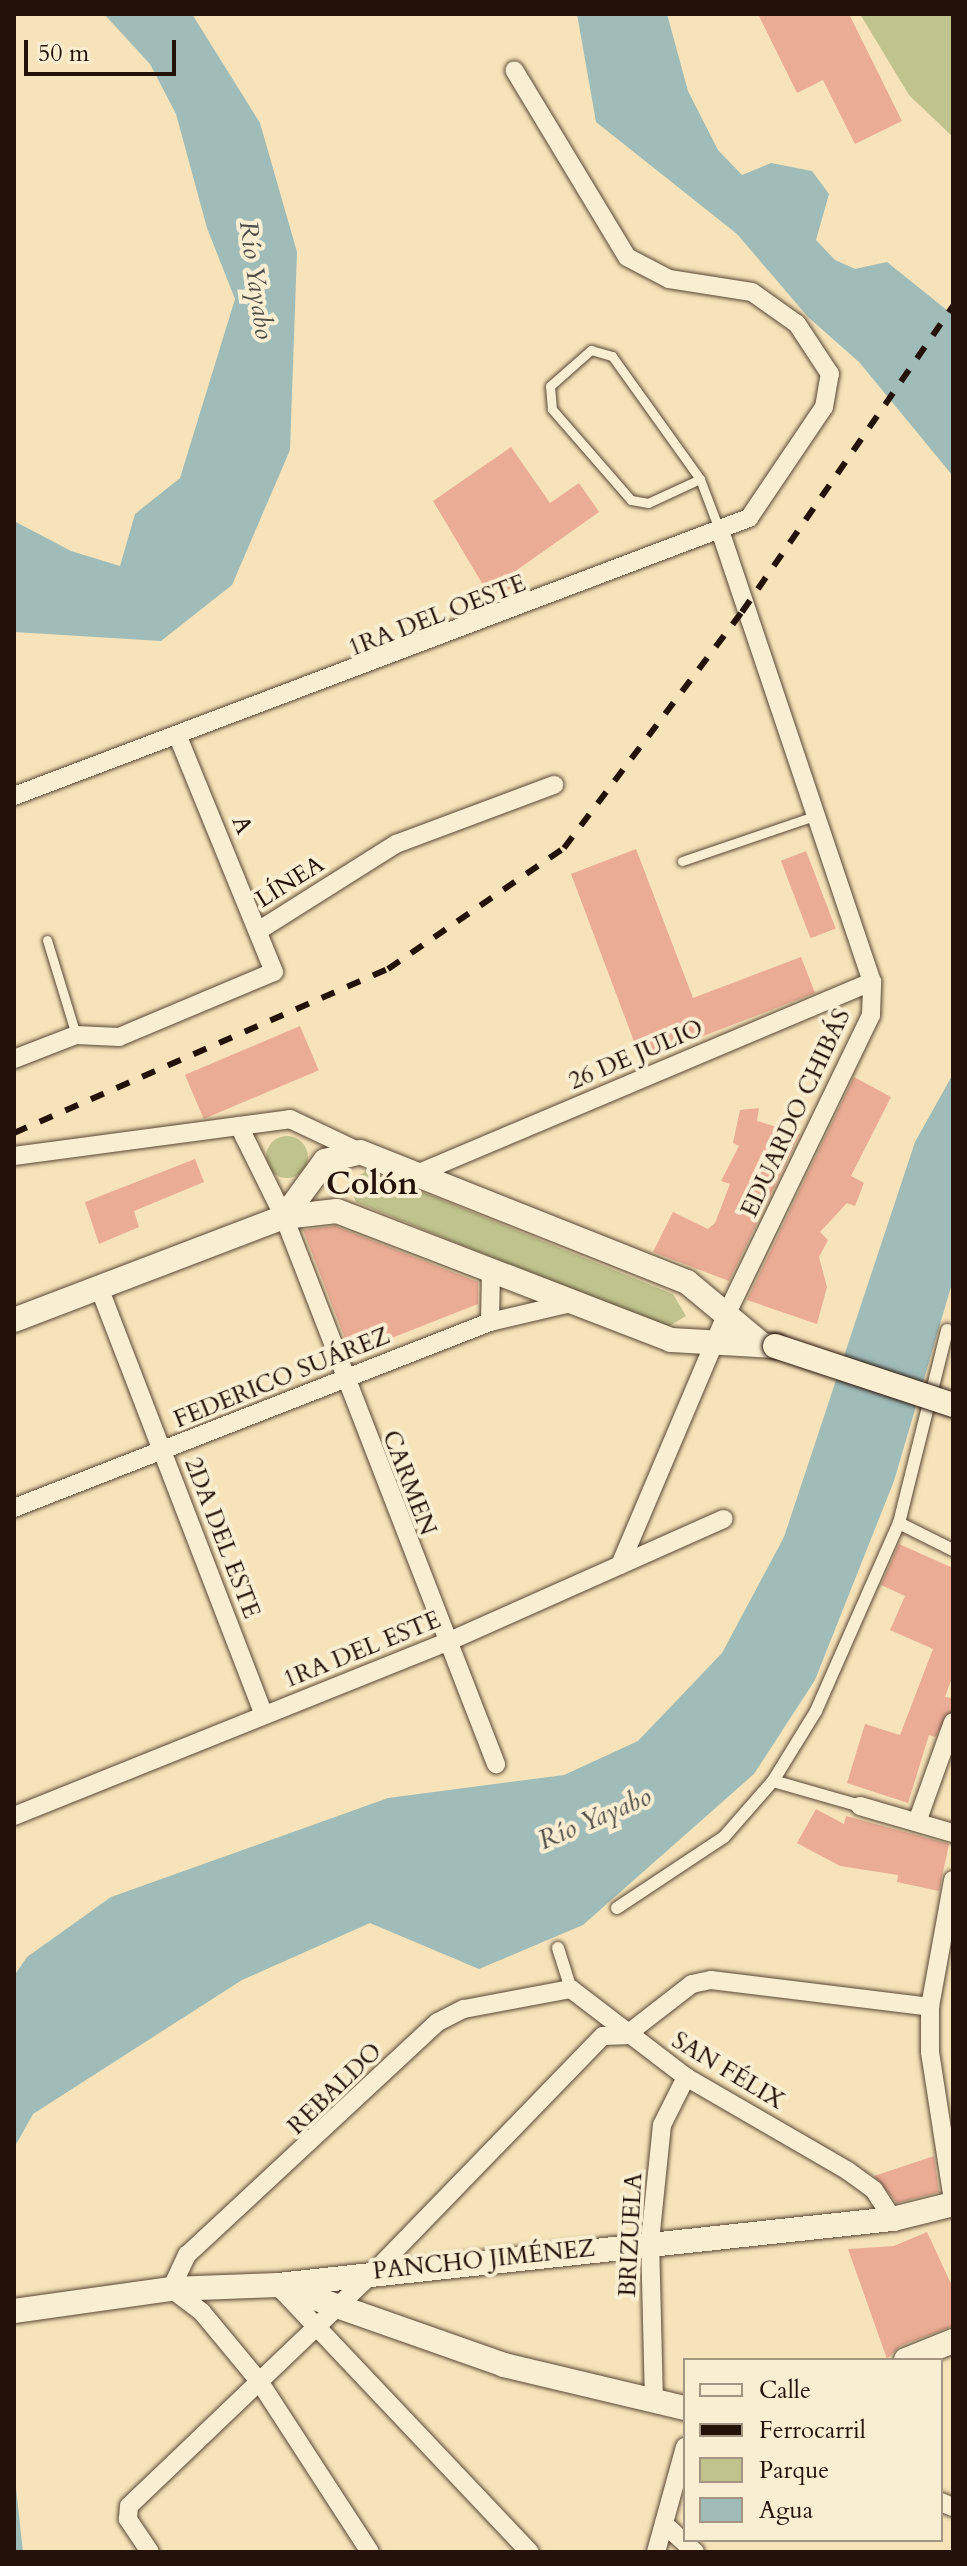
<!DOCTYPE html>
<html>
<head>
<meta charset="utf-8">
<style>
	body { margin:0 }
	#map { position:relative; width:967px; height:2566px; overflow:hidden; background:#f6e3b9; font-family:Cardo,serif }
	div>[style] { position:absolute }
	.green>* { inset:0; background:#c0c38d }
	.round { border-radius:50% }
	.water>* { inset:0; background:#a0bcb9 }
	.building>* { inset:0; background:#ebac96; transform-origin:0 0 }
	.roads { filter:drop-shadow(0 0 2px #584635) drop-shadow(0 0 2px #584635) }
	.service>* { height:9px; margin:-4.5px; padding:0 4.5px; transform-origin:4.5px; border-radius:4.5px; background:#f9edd2 }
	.pedestrian>* { height:12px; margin:-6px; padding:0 6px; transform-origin:6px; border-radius:6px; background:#f9edd2 }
	.minor>* { height:18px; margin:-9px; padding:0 9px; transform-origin:9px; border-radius:9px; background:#f9edd2 }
	.secondary>* { height:24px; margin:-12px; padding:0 12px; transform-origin:12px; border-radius:12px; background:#f9edd2 }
	.rail>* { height:6px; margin-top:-3px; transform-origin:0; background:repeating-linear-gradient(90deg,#241109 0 14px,transparent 0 28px) }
	.bridges { filter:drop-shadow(0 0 2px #241109) drop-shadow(0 0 2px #241109) }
	.secondary-bridge>* { height:24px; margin:-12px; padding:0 12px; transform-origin:12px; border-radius:12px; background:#f9edd2 }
	span { translate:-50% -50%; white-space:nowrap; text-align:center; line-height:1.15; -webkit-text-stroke:8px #f9edd2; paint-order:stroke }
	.street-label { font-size:24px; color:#241109 }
	.water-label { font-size:26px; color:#4f4d47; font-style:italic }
	.district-label { font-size:32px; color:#241109; font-weight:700 }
	.frame { position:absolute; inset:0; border:16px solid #241109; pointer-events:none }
	.legend { position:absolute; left:683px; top:2358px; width:260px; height:184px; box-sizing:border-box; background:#f9edd2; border:2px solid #a49582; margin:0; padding:10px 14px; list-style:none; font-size:24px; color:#241109 }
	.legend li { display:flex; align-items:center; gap:16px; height:40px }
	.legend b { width:40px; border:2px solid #a49582 }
	.scale { position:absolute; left:24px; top:40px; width:152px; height:36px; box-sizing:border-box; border:4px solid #241109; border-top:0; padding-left:10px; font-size:24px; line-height:28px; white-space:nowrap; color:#241109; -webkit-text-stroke:6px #f9edd2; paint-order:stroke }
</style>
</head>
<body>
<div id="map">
	<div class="green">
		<i style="clip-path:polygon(860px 14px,953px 14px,953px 137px,909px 95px)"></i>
		<i class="round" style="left:266px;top:1136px;width:42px;height:42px"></i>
		<i style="clip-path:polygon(368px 1170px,673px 1294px,686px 1316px,666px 1328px,356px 1202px,348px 1182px)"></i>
	</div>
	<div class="water">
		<i style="clip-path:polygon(104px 14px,192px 14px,260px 123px,297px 252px,290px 450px,232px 585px,161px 641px,14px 632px,14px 521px,71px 551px,120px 566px,135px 514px,180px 478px,235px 299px,207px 228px,176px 114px,150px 64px)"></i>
		<i style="clip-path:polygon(577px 14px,667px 14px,688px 91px,718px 150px,742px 175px,771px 163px,812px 171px,829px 194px,816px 240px,835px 260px,855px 269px,887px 262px,953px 315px,953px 476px,859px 362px,808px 317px,737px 234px,596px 122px)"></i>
		<i style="clip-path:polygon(953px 1074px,953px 1280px,894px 1481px,815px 1680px,754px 1774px,583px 1925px,479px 1969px,370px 1923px,242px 1980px,33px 2114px,14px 2148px,14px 1976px,27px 1957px,111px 1897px,388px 1798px,564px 1775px,638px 1741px,722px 1653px,784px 1537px,915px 1142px)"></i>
		<i style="clip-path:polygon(14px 2470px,23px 2552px,14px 2552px)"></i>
	</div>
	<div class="building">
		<i style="clip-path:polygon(758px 14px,849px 14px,902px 121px,855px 144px,823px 80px,797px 93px)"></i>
		<i style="clip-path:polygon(511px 447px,550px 503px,579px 483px,599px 512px,517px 570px,527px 584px,489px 595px,433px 501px)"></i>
		<i style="clip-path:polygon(636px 849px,693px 998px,801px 957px,815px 993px,641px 1060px,571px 874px)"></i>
		<i style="left:806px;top:851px;width:83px;height:27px;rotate:69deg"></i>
		<i style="left:300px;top:1026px;width:48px;height:125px;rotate:67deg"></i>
		<i style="clip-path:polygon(854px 1077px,891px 1097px,851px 1176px,864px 1183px,855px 1206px,847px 1203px,820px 1232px,828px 1240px,819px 1257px,827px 1287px,817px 1324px,747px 1300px)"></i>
		<i style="clip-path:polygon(759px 1108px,757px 1121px,800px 1134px,729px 1281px,653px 1252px,673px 1212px,708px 1229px,715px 1223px,730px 1184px,721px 1181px,739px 1146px,733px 1143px,740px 1110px)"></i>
		<i style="clip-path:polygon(195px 1159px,204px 1182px,134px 1211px,139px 1227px,99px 1244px,85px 1202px)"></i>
		<i style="clip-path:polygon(335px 1226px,478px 1282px,478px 1304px,351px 1354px,303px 1230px)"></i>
		<i style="clip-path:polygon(899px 1544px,953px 1568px,953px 1675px,945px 1697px,953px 1698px,953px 1710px,935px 1737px,929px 1735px,908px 1803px,847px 1783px,865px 1724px,900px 1735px,933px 1649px,890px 1630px,905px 1596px,881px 1585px)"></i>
		<i style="clip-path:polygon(816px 1809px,844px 1824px,846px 1816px,949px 1844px,939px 1891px,897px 1882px,898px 1875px,840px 1866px,797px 1843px)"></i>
		<i style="clip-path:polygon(934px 2156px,939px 2192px,897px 2203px,874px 2176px)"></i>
		<i style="clip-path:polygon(927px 2232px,953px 2288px,953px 2326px,900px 2346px,887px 2359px,848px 2249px,894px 2246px)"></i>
	</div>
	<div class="roads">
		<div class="service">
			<i style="left:700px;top:479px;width:57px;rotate:155.2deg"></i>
			<i style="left:648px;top:503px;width:17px;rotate:-170deg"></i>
			<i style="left:631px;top:500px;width:121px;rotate:-131deg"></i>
			<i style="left:552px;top:409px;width:23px;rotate:-95deg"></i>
			<i style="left:550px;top:386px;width:55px;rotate:-41.3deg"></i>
			<i style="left:591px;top:350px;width:22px;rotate:16deg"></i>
			<i style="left:612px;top:356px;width:151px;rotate:54.4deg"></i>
			<i style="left:700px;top:479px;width:57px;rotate:69.3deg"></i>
			<i style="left:682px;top:861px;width:139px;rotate:-18.8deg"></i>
			<i style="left:47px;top:940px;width:99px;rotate:73deg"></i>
		</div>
		<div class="pedestrian">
			<i style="left:899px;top:1523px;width:60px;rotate:26.6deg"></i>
			<i style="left:773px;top:1781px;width:91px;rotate:16deg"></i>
			<i style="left:617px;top:1908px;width:128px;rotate:-33.6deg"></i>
			<i style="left:724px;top:1837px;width:74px;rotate:-48.8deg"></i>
			<i style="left:773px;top:1781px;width:82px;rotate:-58.4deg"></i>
			<i style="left:816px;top:1711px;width:206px;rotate:-66.2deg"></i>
			<i style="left:899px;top:1523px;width:199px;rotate:-76deg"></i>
			<i style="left:558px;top:1948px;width:43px;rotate:72.4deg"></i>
		</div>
		<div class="minor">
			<i style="left:14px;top:796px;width:786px;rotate:-20.72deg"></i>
			<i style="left:749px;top:518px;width:134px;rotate:-56deg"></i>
			<i style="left:824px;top:407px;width:34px;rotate:-80deg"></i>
			<i style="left:830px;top:374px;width:60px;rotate:-123.4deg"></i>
			<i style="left:797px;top:324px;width:55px;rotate:-144.6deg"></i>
			<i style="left:752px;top:292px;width:84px;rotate:-171.1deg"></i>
			<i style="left:669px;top:279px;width:47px;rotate:-152.4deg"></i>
			<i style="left:627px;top:257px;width:218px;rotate:-121.1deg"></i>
			<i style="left:261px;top:929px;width:160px;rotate:-32.2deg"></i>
			<i style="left:396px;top:844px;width:169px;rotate:-20.5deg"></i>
			<i style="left:14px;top:1059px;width:66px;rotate:-21.2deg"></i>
			<i style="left:76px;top:1035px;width:43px;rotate:2.7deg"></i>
			<i style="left:119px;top:1037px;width:168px;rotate:-22.8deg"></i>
			<i style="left:274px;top:972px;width:252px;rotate:-112.2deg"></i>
			<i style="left:239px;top:1126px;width:102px;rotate:63.7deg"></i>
			<i style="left:284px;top:1217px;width:587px;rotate:68.82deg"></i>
			<i style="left:14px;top:1156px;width:278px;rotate:-7.6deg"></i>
			<i style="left:290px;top:1119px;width:77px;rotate:25.2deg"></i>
			<i style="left:419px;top:1173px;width:492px;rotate:-22.9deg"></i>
			<i style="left:100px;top:1290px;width:455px;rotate:68.9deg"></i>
			<i style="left:490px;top:1322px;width:50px;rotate:-88.9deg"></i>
			<i style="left:14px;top:1508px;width:511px;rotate:-21.34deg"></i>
			<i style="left:490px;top:1322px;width:83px;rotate:-13.2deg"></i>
			<i style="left:620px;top:1565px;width:274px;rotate:-67deg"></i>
			<i style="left:727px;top:1313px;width:331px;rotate:-64.2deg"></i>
			<i style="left:871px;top:1015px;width:33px;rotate:-88deg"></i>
			<i style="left:872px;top:982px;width:474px;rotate:-108.6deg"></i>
			<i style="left:860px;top:1806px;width:97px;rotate:16.2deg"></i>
			<i style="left:14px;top:1816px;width:464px;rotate:-21.9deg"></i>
			<i style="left:445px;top:1643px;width:305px;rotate:-24deg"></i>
			<i style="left:917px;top:1822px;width:106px;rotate:-70.2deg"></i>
			<i style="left:953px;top:1880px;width:129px;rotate:100.3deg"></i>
			<i style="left:930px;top:2007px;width:45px;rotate:90deg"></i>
			<i style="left:930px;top:2052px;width:151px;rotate:81.2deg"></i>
			<i style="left:279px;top:2287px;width:365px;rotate:46.6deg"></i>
			<i style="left:654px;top:2402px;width:161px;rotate:-91.4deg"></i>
			<i style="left:650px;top:2241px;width:117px;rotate:-84.1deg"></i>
			<i style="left:662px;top:2125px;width:54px;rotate:-63.4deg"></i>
			<i style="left:941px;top:2502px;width:13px;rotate:23deg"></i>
			<i style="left:664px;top:2524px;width:42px;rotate:42.1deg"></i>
			<i style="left:150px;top:2552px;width:40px;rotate:-124deg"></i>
			<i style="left:128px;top:2519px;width:13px;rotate:-86deg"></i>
			<i style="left:129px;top:2506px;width:339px;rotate:-43.7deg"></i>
			<i style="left:374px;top:2272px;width:329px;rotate:-45.9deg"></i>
			<i style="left:603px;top:2036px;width:23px;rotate:-2deg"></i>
			<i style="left:626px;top:2035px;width:83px;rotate:-37.7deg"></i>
			<i style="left:692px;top:1984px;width:19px;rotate:-12deg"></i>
			<i style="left:711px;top:1980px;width:221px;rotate:7deg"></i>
			<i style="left:370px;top:2552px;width:204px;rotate:-123deg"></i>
			<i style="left:259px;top:2381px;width:89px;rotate:-129.6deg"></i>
			<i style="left:202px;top:2312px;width:39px;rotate:-143deg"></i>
			<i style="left:171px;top:2289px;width:38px;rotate:-65deg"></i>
			<i style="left:187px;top:2255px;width:342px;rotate:-42.9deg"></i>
			<i style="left:438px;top:2022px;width:29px;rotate:-27deg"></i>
			<i style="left:464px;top:2009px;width:109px;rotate:-10.6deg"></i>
			<i style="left:571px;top:1989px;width:145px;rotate:37.4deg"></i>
			<i style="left:686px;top:2077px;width:187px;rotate:30.1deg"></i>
			<i style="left:848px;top:2171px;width:32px;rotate:36deg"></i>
			<i style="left:874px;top:2190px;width:35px;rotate:57deg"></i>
			<i style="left:656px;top:2552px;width:109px;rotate:-74.6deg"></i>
		</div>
		<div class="secondary">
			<i style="left:284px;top:1217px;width:69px;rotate:-53.8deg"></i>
			<i style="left:325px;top:1161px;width:36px;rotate:-14deg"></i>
			<i style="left:360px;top:1152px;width:352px;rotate:21.7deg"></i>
			<i style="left:687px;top:1282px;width:94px;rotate:39.8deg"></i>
			<i style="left:14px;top:1320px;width:289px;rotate:-20.9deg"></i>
			<i style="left:284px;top:1217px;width:53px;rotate:-6.5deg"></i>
			<i style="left:337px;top:1211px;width:358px;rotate:21.1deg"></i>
			<i style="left:671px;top:1340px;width:104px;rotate:3.3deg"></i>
			<i style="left:280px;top:2286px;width:238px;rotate:19.4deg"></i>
			<i style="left:504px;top:2365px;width:186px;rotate:13.4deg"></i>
			<i style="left:14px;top:2311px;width:159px;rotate:-8deg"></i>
			<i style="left:171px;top:2289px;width:107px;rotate:-2.1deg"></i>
			<i style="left:278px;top:2285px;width:619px;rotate:-6.13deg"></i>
			<i style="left:893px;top:2219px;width:62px;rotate:-14deg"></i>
			<i style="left:906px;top:2360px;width:51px;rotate:-22deg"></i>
		</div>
	</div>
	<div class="rail">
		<i style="left:14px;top:1133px;width:408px;rotate:-23.7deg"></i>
		<i style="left:388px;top:969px;width:214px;rotate:-34.5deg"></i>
		<i style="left:564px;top:848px;width:296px;rotate:-53deg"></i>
		<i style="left:742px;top:612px;width:372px;rotate:-55.4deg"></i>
	</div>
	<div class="bridges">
		<div class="secondary-bridge">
			<i style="left:775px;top:1346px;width:188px;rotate:18.3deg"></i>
		</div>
	</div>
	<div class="street-label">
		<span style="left:437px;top:616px;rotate:-21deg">1RA DEL OESTE</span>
		<span style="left:242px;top:825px;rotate:67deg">A</span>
		<span style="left:290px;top:882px;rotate:-32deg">LÍNEA</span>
		<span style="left:636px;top:1055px;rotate:-23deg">26 DE JULIO</span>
		<span style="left:796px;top:1113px;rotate:-65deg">EDUARDO CHIBÁS</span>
		<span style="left:282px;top:1378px;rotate:-22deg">FEDERICO SUÁREZ</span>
		<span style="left:409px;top:1483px;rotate:69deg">CARMEN</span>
		<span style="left:222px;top:1538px;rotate:69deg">2DA DEL ESTE</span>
		<span style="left:362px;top:1650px;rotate:-22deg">1RA DEL ESTE</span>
		<span style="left:728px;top:2071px;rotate:31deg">SAN FÉLIX</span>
		<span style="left:335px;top:2089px;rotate:-44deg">REBALDO</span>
		<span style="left:631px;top:2235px;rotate:-87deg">BRIZUELA</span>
		<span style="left:484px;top:2260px;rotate:-6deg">PANCHO JIMÉNEZ</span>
	</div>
	<div class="water-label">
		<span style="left:256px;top:280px;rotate:82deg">Río Yayabo</span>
		<span style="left:595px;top:1819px;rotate:-23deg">Río Yayabo</span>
	</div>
	<div class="district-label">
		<span style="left:372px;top:1184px">Colón</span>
	</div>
	<div class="frame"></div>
	<ul class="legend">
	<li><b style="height:10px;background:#f9edd2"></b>Calle</li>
	<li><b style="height:10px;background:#241109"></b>Ferrocarril</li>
	<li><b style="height:22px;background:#c0c38d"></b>Parque</li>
	<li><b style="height:22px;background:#a0bcb9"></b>Agua</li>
	</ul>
	<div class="scale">50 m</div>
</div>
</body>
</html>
